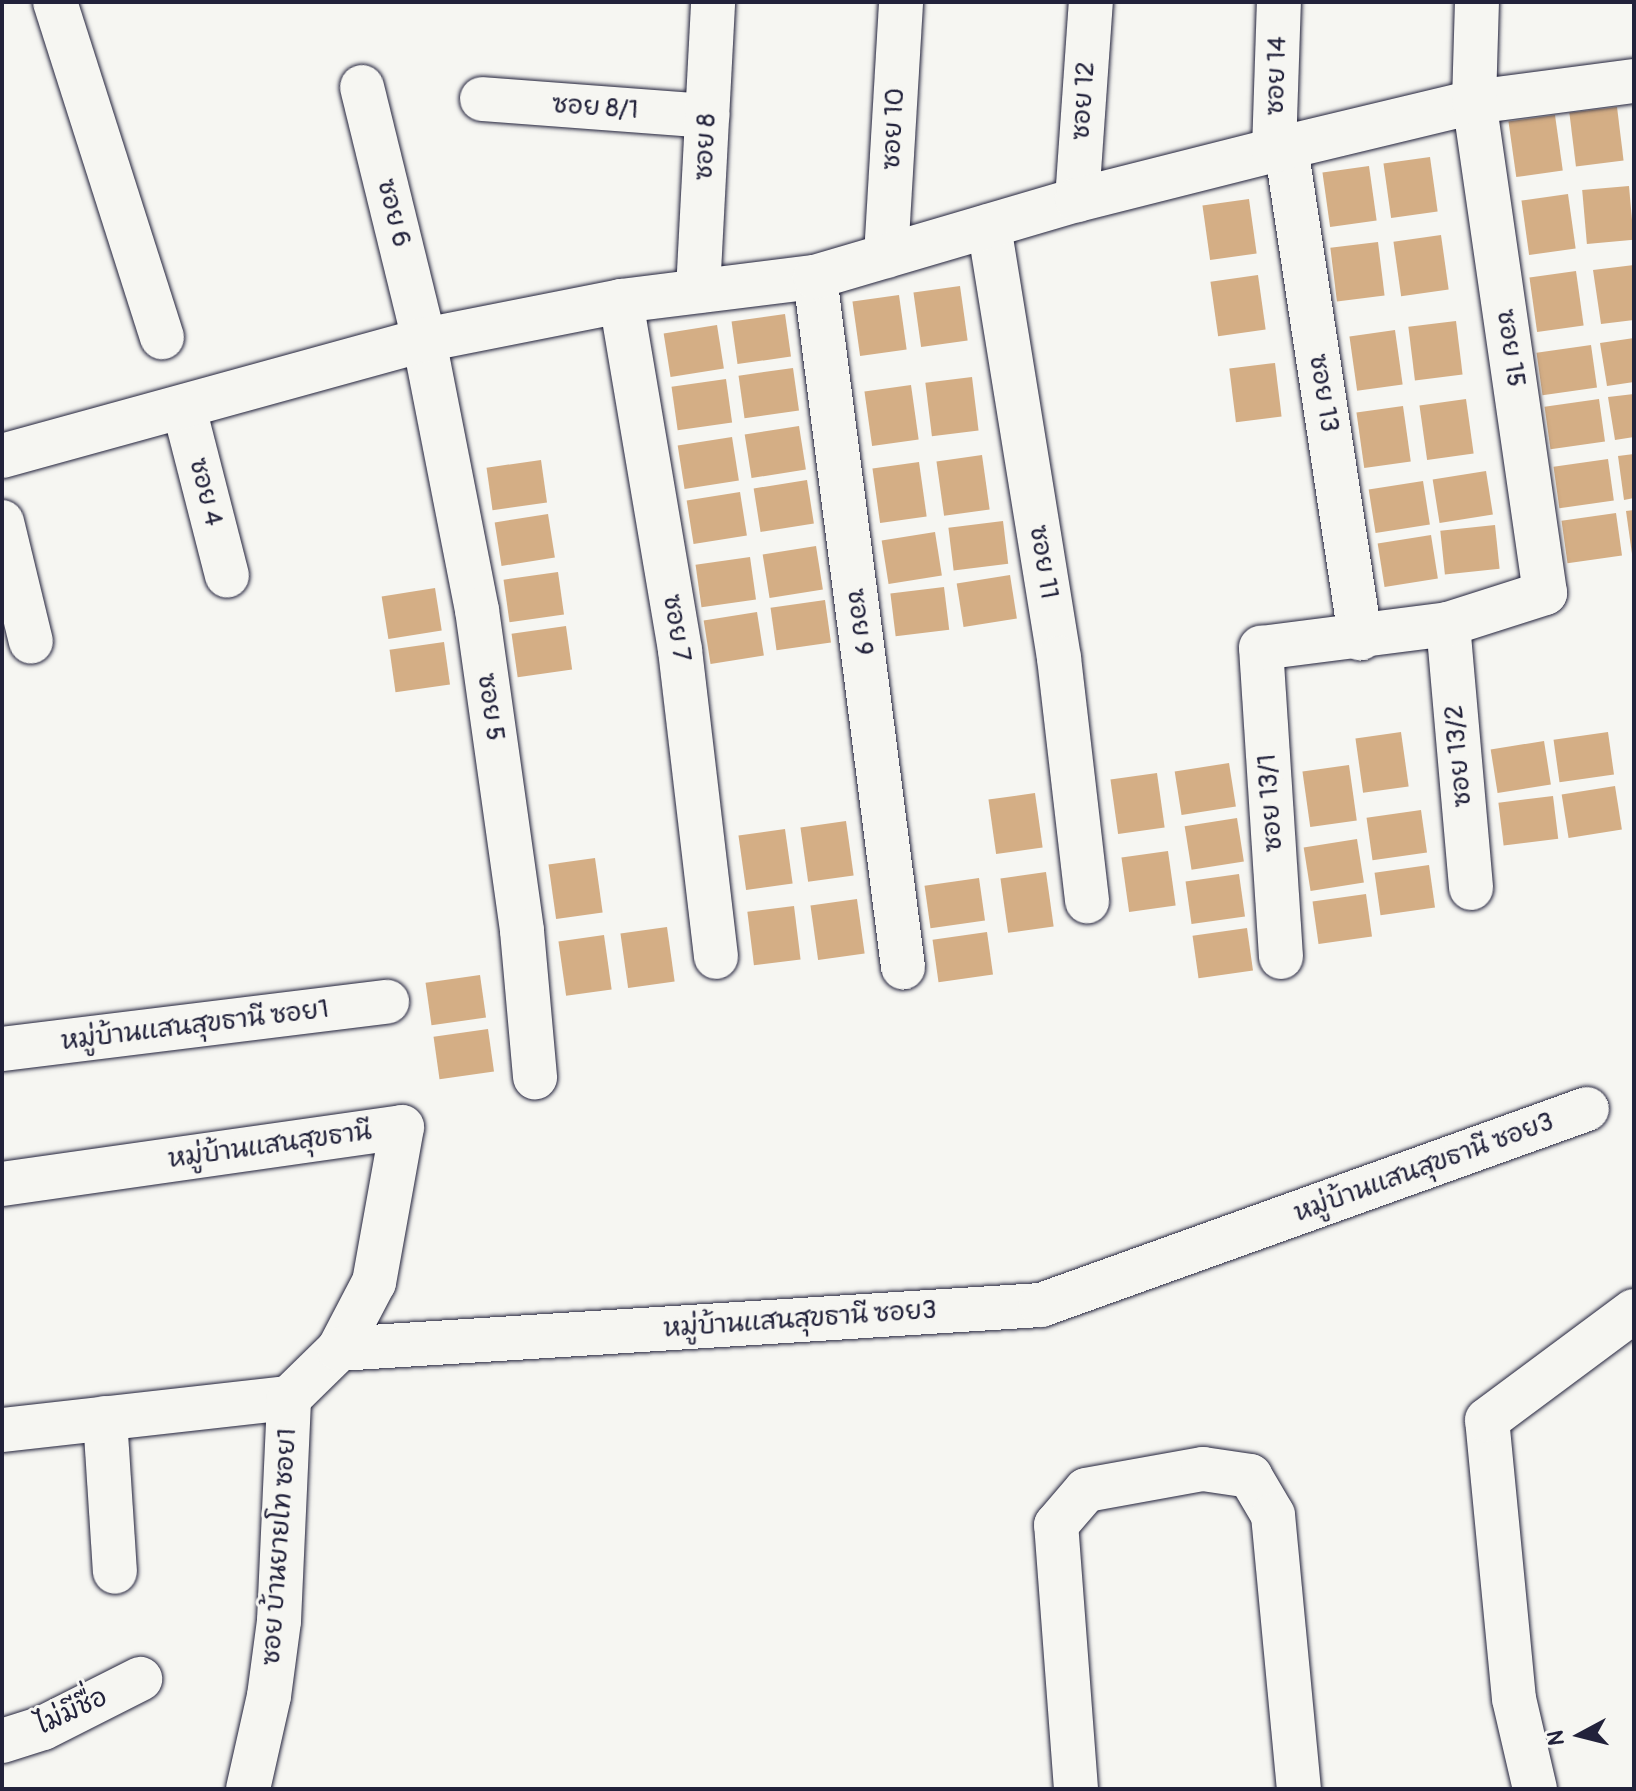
<!DOCTYPE html>
<html>
<head>
<meta charset="utf-8">
<style>
	body { margin:0 }
	#map { position:relative; width:1636px; height:1791px; overflow:hidden; background:#f6f6f2; font-family:Pangolin,"Playpen Sans Thai",sans-serif }
	div>[style] { position:absolute }
	.building>* { inset:0; background:#d4ae85; transform-origin:0 0 }
	.roads { filter:drop-shadow(0 0 2px #22223b) drop-shadow(0 0 2px #22223b) }
	.street>* { height:44px; margin:-22px; padding:0 22px; transform-origin:22px; border-radius:22px; background:#f6f6f2 }
	span { translate:-50% -50%; white-space:nowrap; text-align:center; line-height:1.15; -webkit-text-stroke:6px #f6f6f2; paint-order:stroke }
	.street-label { font-size:26px; color:#22223b }
	.frame { position:absolute; inset:0; border:4px solid #22223b; pointer-events:none }
	.north { position:absolute; left:1540px; top:1695px; width:80px; height:80px; -webkit-text-stroke:6px #f6f6f2; paint-order:stroke; rotate:263deg; font-size:22px; font-weight:700; line-height:32px; text-align:center; color:#22223b }
	.north::after { content:''; display:block; margin:auto; width:28px; height:36px; background:#22223b; clip-path:polygon(50% 0,100% 100%,50% 72%,0 100%) }
</style>
</head>
<body>
<div id="map">
	<div class="building">
		<i style="left:1617px;top:107px;width:54px;height:48px;rotate:83deg"></i>
		<i style="left:1555px;top:115px;width:56px;height:47px;rotate:82deg"></i>
		<i style="left:1430px;top:157px;width:55px;height:47px;rotate:82deg"></i>
		<i style="left:1369px;top:166px;width:55px;height:47px;rotate:82deg"></i>
		<i style="left:1629px;top:186px;width:54px;height:47px;rotate:85deg"></i>
		<i style="left:1568px;top:194px;width:55px;height:47px;rotate:82deg"></i>
		<i style="left:1249px;top:199px;width:55px;height:47px;rotate:82deg"></i>
		<i style="left:1441px;top:235px;width:55px;height:48px;rotate:82deg"></i>
		<i style="left:1378px;top:242px;width:54px;height:48px;rotate:83deg"></i>
		<i style="clip-path:polygon(1634px 265px,1634px 320px,1601px 324px,1593px 270px)"></i>
		<i style="left:1576px;top:271px;width:55px;height:47px;rotate:82deg"></i>
		<i style="left:1258px;top:275px;width:55px;height:48px;rotate:82deg"></i>
		<i style="left:960px;top:286px;width:55px;height:47px;rotate:82deg"></i>
		<i style="left:899px;top:295px;width:55px;height:47px;rotate:82deg"></i>
		<i style="left:785px;top:314px;width:43px;height:54px;rotate:82deg"></i>
		<i style="left:1456px;top:321px;width:54px;height:48px;rotate:83deg"></i>
		<i style="left:717px;top:325px;width:44px;height:54px;rotate:81deg"></i>
		<i style="left:1395px;top:330px;width:55px;height:46px;rotate:82deg"></i>
		<i style="clip-path:polygon(1634px 338px,1634px 382px,1607px 386px,1600px 343px)"></i>
		<i style="left:1591px;top:345px;width:43px;height:55px;rotate:82deg"></i>
		<i style="left:1275px;top:363px;width:54px;height:46px;rotate:83deg"></i>
		<i style="left:793px;top:368px;width:43px;height:55px;rotate:82deg"></i>
		<i style="left:972px;top:377px;width:54px;height:47px;rotate:83deg"></i>
		<i style="left:726px;top:379px;width:44px;height:55px;rotate:82deg"></i>
		<i style="left:911px;top:385px;width:55px;height:47px;rotate:82deg"></i>
		<i style="clip-path:polygon(1634px 394px,1634px 437px,1615px 440px,1608px 397px)"></i>
		<i style="left:1466px;top:399px;width:55px;height:47px;rotate:82deg"></i>
		<i style="left:1599px;top:399px;width:43px;height:55px;rotate:82deg"></i>
		<i style="left:1403px;top:406px;width:56px;height:47px;rotate:82deg"></i>
		<i style="left:799px;top:426px;width:44px;height:55px;rotate:81deg"></i>
		<i style="left:732px;top:437px;width:44px;height:55px;rotate:81deg"></i>
		<i style="clip-path:polygon(1634px 454px,1634px 498px,1624px 500px,1618px 456px)"></i>
		<i style="left:982px;top:455px;width:55px;height:46px;rotate:82deg"></i>
		<i style="left:1608px;top:459px;width:42px;height:55px;rotate:82deg"></i>
		<i style="left:541px;top:460px;width:43px;height:55px;rotate:82deg"></i>
		<i style="left:919px;top:462px;width:55px;height:47px;rotate:82deg"></i>
		<i style="left:1486px;top:471px;width:44px;height:54px;rotate:81deg"></i>
		<i style="left:807px;top:480px;width:44px;height:54px;rotate:81deg"></i>
		<i style="left:1423px;top:481px;width:44px;height:55px;rotate:81deg"></i>
		<i style="left:740px;top:492px;width:44px;height:54px;rotate:81deg"></i>
		<i style="clip-path:polygon(1634px 510px,1634px 554px,1632px 554px,1626px 511px)"></i>
		<i style="left:1616px;top:513px;width:43px;height:55px;rotate:82deg"></i>
		<i style="left:548px;top:514px;width:44px;height:54px;rotate:81deg"></i>
		<i style="left:1003px;top:521px;width:43px;height:55px;rotate:83deg"></i>
		<i style="left:1495px;top:525px;width:44px;height:55px;rotate:84deg"></i>
		<i style="left:935px;top:532px;width:44px;height:54px;rotate:81deg"></i>
		<i style="left:1431px;top:535px;width:44px;height:54px;rotate:81deg"></i>
		<i style="left:816px;top:546px;width:44px;height:54px;rotate:81deg"></i>
		<i style="left:750px;top:557px;width:43px;height:55px;rotate:82deg"></i>
		<i style="left:558px;top:572px;width:43px;height:55px;rotate:82deg"></i>
		<i style="left:1010px;top:575px;width:44px;height:54px;rotate:81deg"></i>
		<i style="left:944px;top:587px;width:43px;height:54px;rotate:83deg"></i>
		<i style="left:435px;top:588px;width:43px;height:54px;rotate:81deg"></i>
		<i style="left:825px;top:600px;width:43px;height:55px;rotate:82deg"></i>
		<i style="left:757px;top:612px;width:44px;height:54px;rotate:81deg"></i>
		<i style="left:566px;top:626px;width:44px;height:55px;rotate:82deg"></i>
		<i style="left:444px;top:642px;width:43px;height:55px;rotate:82deg"></i>
		<i style="left:1401px;top:732px;width:55px;height:46px;rotate:82deg"></i>
		<i style="left:1608px;top:732px;width:43px;height:55px;rotate:82deg"></i>
		<i style="left:1544px;top:741px;width:44px;height:54px;rotate:81deg"></i>
		<i style="left:1229px;top:763px;width:44px;height:55px;rotate:81deg"></i>
		<i style="left:1349px;top:765px;width:56px;height:47px;rotate:82deg"></i>
		<i style="left:1157px;top:773px;width:55px;height:47px;rotate:82deg"></i>
		<i style="left:1615px;top:786px;width:44px;height:54px;rotate:81deg"></i>
		<i style="left:1035px;top:793px;width:55px;height:47px;rotate:82deg"></i>
		<i style="left:1553px;top:796px;width:43px;height:55px;rotate:83deg"></i>
		<i style="left:1421px;top:810px;width:43px;height:55px;rotate:82deg"></i>
		<i style="left:1237px;top:818px;width:44px;height:53px;rotate:81deg"></i>
		<i style="left:846px;top:821px;width:55px;height:46px;rotate:82deg"></i>
		<i style="left:785px;top:829px;width:55px;height:47px;rotate:82deg"></i>
		<i style="left:1357px;top:839px;width:44px;height:54px;rotate:81deg"></i>
		<i style="left:1168px;top:851px;width:55px;height:47px;rotate:82deg"></i>
		<i style="left:595px;top:858px;width:55px;height:47px;rotate:82deg"></i>
		<i style="left:1429px;top:865px;width:43px;height:55px;rotate:82deg"></i>
		<i style="left:1046px;top:872px;width:55px;height:46px;rotate:82deg"></i>
		<i style="left:1239px;top:874px;width:43px;height:54px;rotate:82deg"></i>
		<i style="left:979px;top:878px;width:43px;height:55px;rotate:82deg"></i>
		<i style="left:1366px;top:894px;width:43px;height:54px;rotate:82deg"></i>
		<i style="left:857px;top:899px;width:55px;height:47px;rotate:82deg"></i>
		<i style="left:794px;top:906px;width:54px;height:47px;rotate:83deg"></i>
		<i style="left:667px;top:927px;width:55px;height:47px;rotate:82deg"></i>
		<i style="left:1247px;top:928px;width:43px;height:55px;rotate:82deg"></i>
		<i style="left:987px;top:932px;width:43px;height:55px;rotate:82deg"></i>
		<i style="left:604px;top:935px;width:55px;height:46px;rotate:82deg"></i>
		<i style="left:480px;top:975px;width:43px;height:55px;rotate:82deg"></i>
		<i style="left:488px;top:1029px;width:43px;height:55px;rotate:82deg"></i>
	</div>
	<div class="roads">
		<div class="street">
			<i style="left:55px;top:2px;width:352px;rotate:72.3deg"></i>
			<i style="left:362px;top:87px;width:260px;rotate:76.2deg"></i>
			<i style="left:424px;top:340px;width:275px;rotate:78.9deg"></i>
			<i style="left:477px;top:610px;width:324px;rotate:82deg"></i>
			<i style="left:522px;top:931px;width:147px;rotate:84.9deg"></i>
			<i style="left:482px;top:99px;width:226px;rotate:4.3deg"></i>
			<i style="left:1286px;top:147px;width:497px;rotate:81.4deg"></i>
			<i style="left:1274px;top:150px;width:148px;rotate:-88.1deg"></i>
			<i style="left:1077px;top:200px;width:198px;rotate:-86deg"></i>
			<i style="left:989px;top:226px;width:438px;rotate:80.8deg"></i>
			<i style="left:1059px;top:658px;width:245px;rotate:83.4deg"></i>
			<i style="left:886px;top:256px;width:254px;rotate:-86.6deg"></i>
			<i style="left:815px;top:277px;width:696px;rotate:82.73deg"></i>
			<i style="left:698px;top:291px;width:289px;rotate:-87deg"></i>
			<i style="left:621px;top:301px;width:354px;rotate:80.4deg"></i>
			<i style="left:680px;top:650px;width:309px;rotate:83.3deg"></i>
			<i style="left:184px;top:408px;width:173px;rotate:75.6deg"></i>
			<i style="left:2px;top:456px;width:438px;rotate:-15.4deg"></i>
			<i style="left:424px;top:340px;width:201px;rotate:-11.2deg"></i>
			<i style="left:621px;top:301px;width:195px;rotate:-7.1deg"></i>
			<i style="left:815px;top:277px;width:273px;rotate:-16.4deg"></i>
			<i style="left:1077px;top:200px;width:203px;rotate:-14.2deg"></i>
			<i style="left:1274px;top:150px;width:206px;rotate:-13.5deg"></i>
			<i style="left:1474px;top:102px;width:161px;rotate:-7.5deg"></i>
			<i style="left:2px;top:522px;width:123px;rotate:76.4deg"></i>
			<i style="left:1448px;top:624px;width:265px;rotate:85deg"></i>
			<i style="left:1281px;top:957px;width:310px;rotate:-93.7deg"></i>
			<i style="left:1261px;top:648px;width:189px;rotate:-7.3deg"></i>
			<i style="left:1448px;top:624px;width:102px;rotate:-17.7deg"></i>
			<i style="left:1545px;top:593px;width:496px;rotate:-98.2deg"></i>
			<i style="left:1474px;top:102px;width:100px;rotate:-88.3deg"></i>
			<i style="left:2px;top:1049px;width:388px;rotate:-7deg"></i>
			<i style="left:2px;top:1184px;width:404px;rotate:-8.1deg"></i>
			<i style="left:402px;top:1127px;width:158px;rotate:100.2deg"></i>
			<i style="left:374px;top:1282px;width:76px;rotate:117.6deg"></i>
			<i style="left:105px;top:1418px;width:154px;rotate:86.3deg"></i>
			<i style="left:2px;top:1430px;width:289px;rotate:-6.4deg"></i>
			<i style="left:289px;top:1398px;width:70px;rotate:-44.4deg"></i>
			<i style="left:339px;top:1349px;width:703px;rotate:-3.59deg"></i>
			<i style="left:1041px;top:1305px;width:580px;rotate:-19.75deg"></i>
			<i style="left:2px;top:1741px;width:43px;rotate:-17.6deg"></i>
			<i style="left:43px;top:1728px;width:109px;rotate:-26.8deg"></i>
			<i style="left:248px;top:1789px;width:95px;rotate:-77.3deg"></i>
			<i style="left:269px;top:1696px;width:76px;rotate:-82.4deg"></i>
			<i style="left:279px;top:1621px;width:223px;rotate:-87.4deg"></i>
			<i style="left:1076px;top:1789px;width:265px;rotate:-94.3deg"></i>
			<i style="left:1056px;top:1525px;width:46px;rotate:-49.4deg"></i>
			<i style="left:1086px;top:1490px;width:119px;rotate:-10.2deg"></i>
			<i style="left:1203px;top:1469px;width:48px;rotate:8.5deg"></i>
			<i style="left:1250px;top:1476px;width:45px;rotate:59.5deg"></i>
			<i style="left:1273px;top:1515px;width:275px;rotate:84.6deg"></i>
			<i style="left:1535px;top:1789px;width:92px;rotate:-103.1deg"></i>
			<i style="left:1514px;top:1699px;width:280px;rotate:-95.5deg"></i>
			<i style="left:1487px;top:1420px;width:183px;rotate:-36.6deg"></i>
		</div>
	</div>
	<div class="street-label">
		<span style="left:1277px;top:76px;rotate:-88deg">ซอย 14</span>
		<span style="left:1084px;top:101px;rotate:-86deg">ซอย 12</span>
		<span style="left:595px;top:108px;rotate:4deg">ซอย 8/1</span>
		<span style="left:894px;top:129px;rotate:-87deg">ซอย 10</span>
		<span style="left:706px;top:147px;rotate:-87deg">ซอย 8</span>
		<span style="left:393px;top:213px;rotate:76deg">ซอย 6</span>
		<span style="left:1510px;top:348px;rotate:82deg">ซอย 15</span>
		<span style="left:1323px;top:393px;rotate:81deg">ซอย 13</span>
		<span style="left:205px;top:492px;rotate:76deg">ซอย 4</span>
		<span style="left:1043px;top:562px;rotate:81deg">ซอย 11</span>
		<span style="left:859px;top:622px;rotate:83deg">ซอย 9</span>
		<span style="left:676px;top:628px;rotate:81deg">ซอย 7</span>
		<span style="left:490px;top:707px;rotate:82deg">ซอย 5</span>
		<span style="left:1459px;top:756px;rotate:-95deg">ซอย 13/2</span>
		<span style="left:1271px;top:803px;rotate:-94deg">ซอย 13/1</span>
		<span style="left:195px;top:1026px;rotate:-7deg">หมู่บ้านแสนสุขธานี ซอย1</span>
		<span style="left:270px;top:1146px;rotate:-8deg">หมู่บ้านแสนสุขธานี</span>
		<span style="left:1424px;top:1168px;rotate:-20deg">หมู่บ้านแสนสุขธานี ซอย3</span>
		<span style="left:800px;top:1320px;rotate:-4deg">หมู่บ้านแสนสุขธานี ซอย3</span>
		<span style="left:280px;top:1547px;rotate:-86deg">ซอย บ้านยายโท ซอย1</span>
		<span style="left:72px;top:1712px;rotate:-25deg">ไม่มีชื่อ</span>
	</div>
	<div class="frame"></div>
	<div class="north">N</div>
</div>
</body>
</html>
